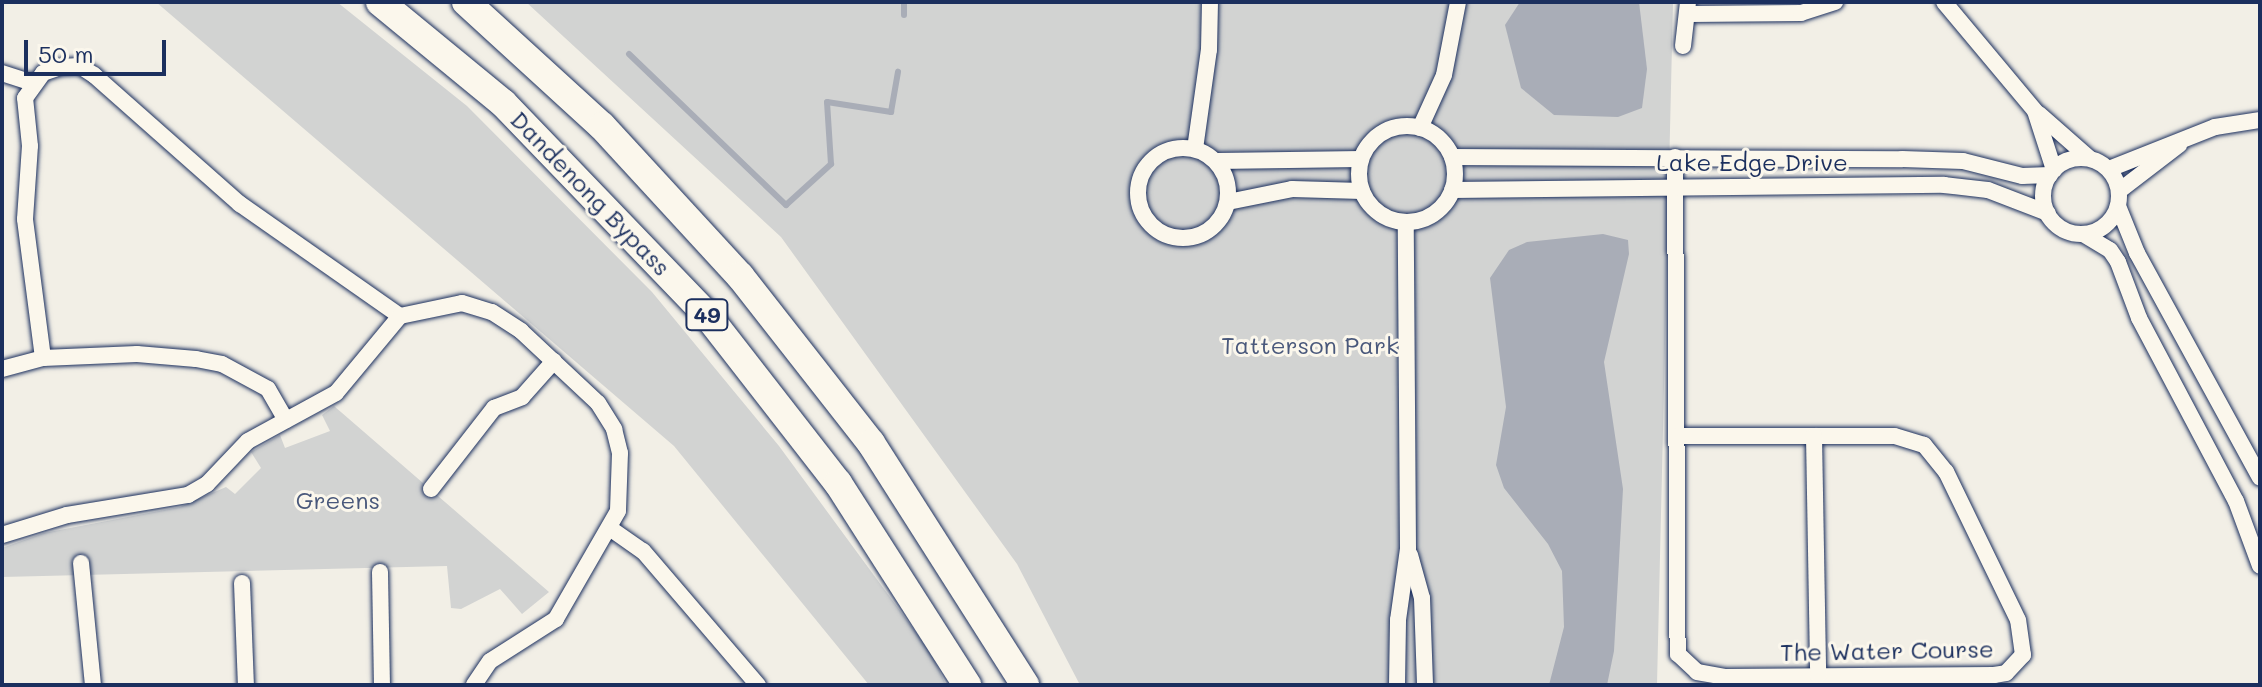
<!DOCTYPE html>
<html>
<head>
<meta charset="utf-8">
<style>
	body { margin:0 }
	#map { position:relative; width:2262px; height:687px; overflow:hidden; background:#f2efe6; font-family:Mali,sans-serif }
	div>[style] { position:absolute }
	.green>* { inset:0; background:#d2d3d2 }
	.water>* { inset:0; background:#a9adb7 }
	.stream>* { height:6px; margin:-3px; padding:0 3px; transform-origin:3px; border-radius:3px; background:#a9adb7 }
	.roads { filter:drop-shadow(0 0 2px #1b2f5e) drop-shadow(0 0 2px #1b2f5e) }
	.street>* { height:16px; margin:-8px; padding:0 8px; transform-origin:8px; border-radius:8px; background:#fbf7ec }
	.street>.ring { margin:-8px; padding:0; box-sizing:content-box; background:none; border:16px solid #fbf7ec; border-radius:50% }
	.highway>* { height:28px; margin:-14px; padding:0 14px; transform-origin:14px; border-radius:14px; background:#fbf7ec }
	span { translate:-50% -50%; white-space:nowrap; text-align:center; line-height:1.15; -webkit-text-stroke:6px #fbf7ec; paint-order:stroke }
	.shield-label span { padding:2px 6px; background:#fbf7ec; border:2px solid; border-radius:6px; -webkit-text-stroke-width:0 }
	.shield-label { font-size:22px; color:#1b2f5e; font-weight:700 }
	.street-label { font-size:24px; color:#1b2f5e }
	.park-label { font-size:24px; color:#49587b }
	.frame { position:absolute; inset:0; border:4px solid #1b2f5e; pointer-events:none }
	.scale { position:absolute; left:24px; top:40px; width:142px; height:36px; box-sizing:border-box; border:4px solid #1b2f5e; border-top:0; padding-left:10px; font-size:24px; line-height:28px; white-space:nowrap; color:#1b2f5e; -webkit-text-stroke:6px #fbf7ec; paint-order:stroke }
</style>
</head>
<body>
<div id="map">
	<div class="green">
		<i style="clip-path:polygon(156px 2px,337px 2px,467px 106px,652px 292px,779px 446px,931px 653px,946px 685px,869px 685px,674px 446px)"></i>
		<i style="clip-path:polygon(526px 2px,1673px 2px,1657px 685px,1080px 685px,1017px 564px,781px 237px)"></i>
		<i style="clip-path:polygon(334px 406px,549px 592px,522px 614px,500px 589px,461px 609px,451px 608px,447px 566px,2px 577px,2px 548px,44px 533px,180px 507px,226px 487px,235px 494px,261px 468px,251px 452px,280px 435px,285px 448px,330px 431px,322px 415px)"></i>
	</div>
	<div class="water">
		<i style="clip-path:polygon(1520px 2px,1639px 2px,1647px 69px,1642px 108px,1618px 117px,1554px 115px,1521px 88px,1505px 25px)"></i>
		<i style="clip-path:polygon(1603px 234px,1628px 240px,1629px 254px,1604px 362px,1623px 489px,1614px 651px,1607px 685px,1549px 685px,1564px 627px,1562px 571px,1548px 544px,1504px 488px,1496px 465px,1506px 407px,1490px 278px,1509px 250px,1527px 242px)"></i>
	</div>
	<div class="stream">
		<i style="left:904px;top:2px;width:13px;rotate:90deg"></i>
		<i style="left:629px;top:54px;width:218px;rotate:43.9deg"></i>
		<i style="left:786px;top:205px;width:61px;rotate:-42.3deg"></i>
		<i style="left:831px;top:164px;width:62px;rotate:-93.7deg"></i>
		<i style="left:827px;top:102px;width:65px;rotate:8.9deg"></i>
		<i style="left:891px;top:112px;width:41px;rotate:-80.1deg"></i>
	</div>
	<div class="roads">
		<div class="street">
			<i style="left:1944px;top:2px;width:142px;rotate:50.1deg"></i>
			<i style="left:2035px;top:111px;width:62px;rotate:72.1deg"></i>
			<i style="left:1690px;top:14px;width:111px;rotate:-0.5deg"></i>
			<i style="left:1801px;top:13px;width:36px;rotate:-18deg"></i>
			<i style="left:1683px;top:46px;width:44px;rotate:-83.5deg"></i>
			<i style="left:2px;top:73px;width:32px;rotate:18deg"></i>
			<i style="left:2039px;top:114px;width:67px;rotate:41.3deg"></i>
			<i class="ring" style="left:1359px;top:126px;width:80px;height:80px"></i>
			<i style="left:1420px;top:128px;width:58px;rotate:-65.6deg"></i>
			<i style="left:1444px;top:75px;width:74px;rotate:-79.1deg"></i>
			<i class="ring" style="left:1138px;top:148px;width:74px;height:74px"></i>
			<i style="left:1195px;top:149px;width:100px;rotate:-82deg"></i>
			<i style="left:1209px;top:50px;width:48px;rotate:-88.8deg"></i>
			<i style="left:1452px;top:157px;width:450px;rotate:0.3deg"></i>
			<i style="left:1902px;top:159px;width:61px;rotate:1.9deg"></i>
			<i style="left:1963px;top:161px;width:61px;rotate:14.3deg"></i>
			<i style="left:2022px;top:176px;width:28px;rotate:-2deg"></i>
			<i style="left:1675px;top:157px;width:497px;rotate:89.7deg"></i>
			<i style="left:1678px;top:654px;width:26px;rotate:43deg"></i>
			<i style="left:1697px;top:672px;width:28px;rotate:10deg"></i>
			<i style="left:1725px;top:677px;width:269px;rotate:-0.4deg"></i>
			<i style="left:1994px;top:675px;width:12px;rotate:-9deg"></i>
			<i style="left:2006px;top:673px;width:25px;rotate:-47deg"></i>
			<i style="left:2023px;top:655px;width:35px;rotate:-98deg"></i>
			<i style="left:2018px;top:620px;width:165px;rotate:-115.9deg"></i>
			<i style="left:1946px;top:472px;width:35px;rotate:-129deg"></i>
			<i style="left:1924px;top:445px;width:31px;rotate:-163deg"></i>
			<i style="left:1894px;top:436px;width:216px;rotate:180deg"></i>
			<i class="ring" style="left:2043px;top:158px;width:60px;height:60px"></i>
			<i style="left:1217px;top:161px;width:144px;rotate:-0.8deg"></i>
			<i style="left:2109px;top:169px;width:114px;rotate:-21.6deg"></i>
			<i style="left:2215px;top:127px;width:46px;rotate:-8.8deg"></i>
			<i style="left:1452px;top:190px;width:492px;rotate:-0.6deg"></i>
			<i style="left:1944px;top:185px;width:44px;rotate:6.5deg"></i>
			<i style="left:1988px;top:190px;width:64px;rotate:21deg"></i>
			<i style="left:2119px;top:191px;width:76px;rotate:-37.5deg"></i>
			<i style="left:1228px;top:202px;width:65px;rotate:-11.5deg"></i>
			<i style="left:1292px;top:189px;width:70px;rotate:1.6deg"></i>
			<i style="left:2118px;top:206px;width:51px;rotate:68deg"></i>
			<i style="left:2137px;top:253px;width:256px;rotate:61.3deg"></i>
			<i style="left:2083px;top:234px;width:31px;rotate:31deg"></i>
			<i style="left:2110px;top:250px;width:14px;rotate:56deg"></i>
			<i style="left:2118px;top:262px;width:60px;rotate:69.4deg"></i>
			<i style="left:2139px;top:318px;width:207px;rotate:62.1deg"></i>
			<i style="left:2236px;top:501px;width:69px;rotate:69.7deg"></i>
			<i style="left:43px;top:358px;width:140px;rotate:-97.4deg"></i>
			<i style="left:25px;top:219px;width:73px;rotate:-86.1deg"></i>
			<i style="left:30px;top:146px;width:48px;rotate:-95.9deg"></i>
			<i style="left:25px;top:98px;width:31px;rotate:-54deg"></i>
			<i style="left:43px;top:73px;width:18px;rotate:-19deg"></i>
			<i style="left:60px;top:67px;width:20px;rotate:-3deg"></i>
			<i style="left:80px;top:66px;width:17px;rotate:33deg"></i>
			<i style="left:94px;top:75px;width:195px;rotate:41.5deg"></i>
			<i style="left:240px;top:204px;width:195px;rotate:35deg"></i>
			<i style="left:2px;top:369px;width:42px;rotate:-15deg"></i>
			<i style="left:43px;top:358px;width:94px;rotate:-2.4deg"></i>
			<i style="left:137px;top:354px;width:59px;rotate:4.8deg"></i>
			<i style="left:196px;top:359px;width:26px;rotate:11deg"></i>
			<i style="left:222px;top:364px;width:52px;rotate:28.5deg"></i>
			<i style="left:268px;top:389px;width:36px;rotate:60deg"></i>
			<i style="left:1814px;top:436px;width:239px;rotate:89deg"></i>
			<i style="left:431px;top:489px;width:103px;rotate:-52.1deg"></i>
			<i style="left:494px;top:408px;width:30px;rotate:-21deg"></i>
			<i style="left:522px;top:397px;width:48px;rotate:-48.4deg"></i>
			<i style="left:611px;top:529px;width:39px;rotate:35deg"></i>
			<i style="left:643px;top:551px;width:177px;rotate:49.4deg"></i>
			<i style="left:2px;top:535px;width:68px;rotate:-17.1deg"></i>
			<i style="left:67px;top:515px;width:123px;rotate:-9.4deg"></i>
			<i style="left:188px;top:495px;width:22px;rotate:-30deg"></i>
			<i style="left:207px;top:484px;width:59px;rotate:-46.4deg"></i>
			<i style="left:248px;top:441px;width:100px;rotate:-28.6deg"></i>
			<i style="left:336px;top:393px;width:100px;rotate:-50.3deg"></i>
			<i style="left:400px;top:316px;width:63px;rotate:-11.8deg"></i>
			<i style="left:462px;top:303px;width:31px;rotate:17deg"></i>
			<i style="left:492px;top:312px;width:35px;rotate:33deg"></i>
			<i style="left:521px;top:331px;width:105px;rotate:43.1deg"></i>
			<i style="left:598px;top:403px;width:31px;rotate:58deg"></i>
			<i style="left:614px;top:429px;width:25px;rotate:76deg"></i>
			<i style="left:620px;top:453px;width:58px;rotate:92deg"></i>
			<i style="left:618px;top:511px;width:125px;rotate:119.9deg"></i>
			<i style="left:556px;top:619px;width:78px;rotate:147.5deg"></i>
			<i style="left:490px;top:661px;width:29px;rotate:124deg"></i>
			<i style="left:1410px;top:555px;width:45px;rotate:74.4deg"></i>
			<i style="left:1422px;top:598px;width:87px;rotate:88deg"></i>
			<i style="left:81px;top:563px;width:123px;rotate:84.4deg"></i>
			<i style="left:380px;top:572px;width:113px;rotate:89deg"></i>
			<i style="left:242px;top:583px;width:102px;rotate:87.8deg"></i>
			<i style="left:1397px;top:685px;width:65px;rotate:-89.1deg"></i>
			<i style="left:1398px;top:620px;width:72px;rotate:-82deg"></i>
			<i style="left:1408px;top:549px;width:327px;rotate:-90.4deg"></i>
		</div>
		<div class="highway">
			<i style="left:380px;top:2px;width:159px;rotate:39.4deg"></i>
			<i style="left:503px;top:103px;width:294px;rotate:46.1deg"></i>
			<i style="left:707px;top:315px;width:213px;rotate:52.1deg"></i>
			<i style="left:838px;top:483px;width:240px;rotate:57.4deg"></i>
			<i style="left:466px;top:2px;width:184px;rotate:42.4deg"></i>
			<i style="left:602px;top:126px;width:204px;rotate:47.4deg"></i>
			<i style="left:740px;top:276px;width:212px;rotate:51.9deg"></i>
			<i style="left:871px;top:443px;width:287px;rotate:57.5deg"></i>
		</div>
	</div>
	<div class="shield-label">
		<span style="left:707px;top:315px">49</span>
	</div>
	<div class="street-label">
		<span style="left:1752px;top:162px">Lake Edge Drive</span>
		<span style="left:591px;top:193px;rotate:46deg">Dandenong Bypass</span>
		<span style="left:1887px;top:650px;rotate:-1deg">The Water Course</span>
	</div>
	<div class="park-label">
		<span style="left:1310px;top:345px">Tatterson Park</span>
		<span style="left:338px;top:500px">Greens</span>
	</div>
	<div class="frame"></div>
	<div class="scale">50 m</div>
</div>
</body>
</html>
